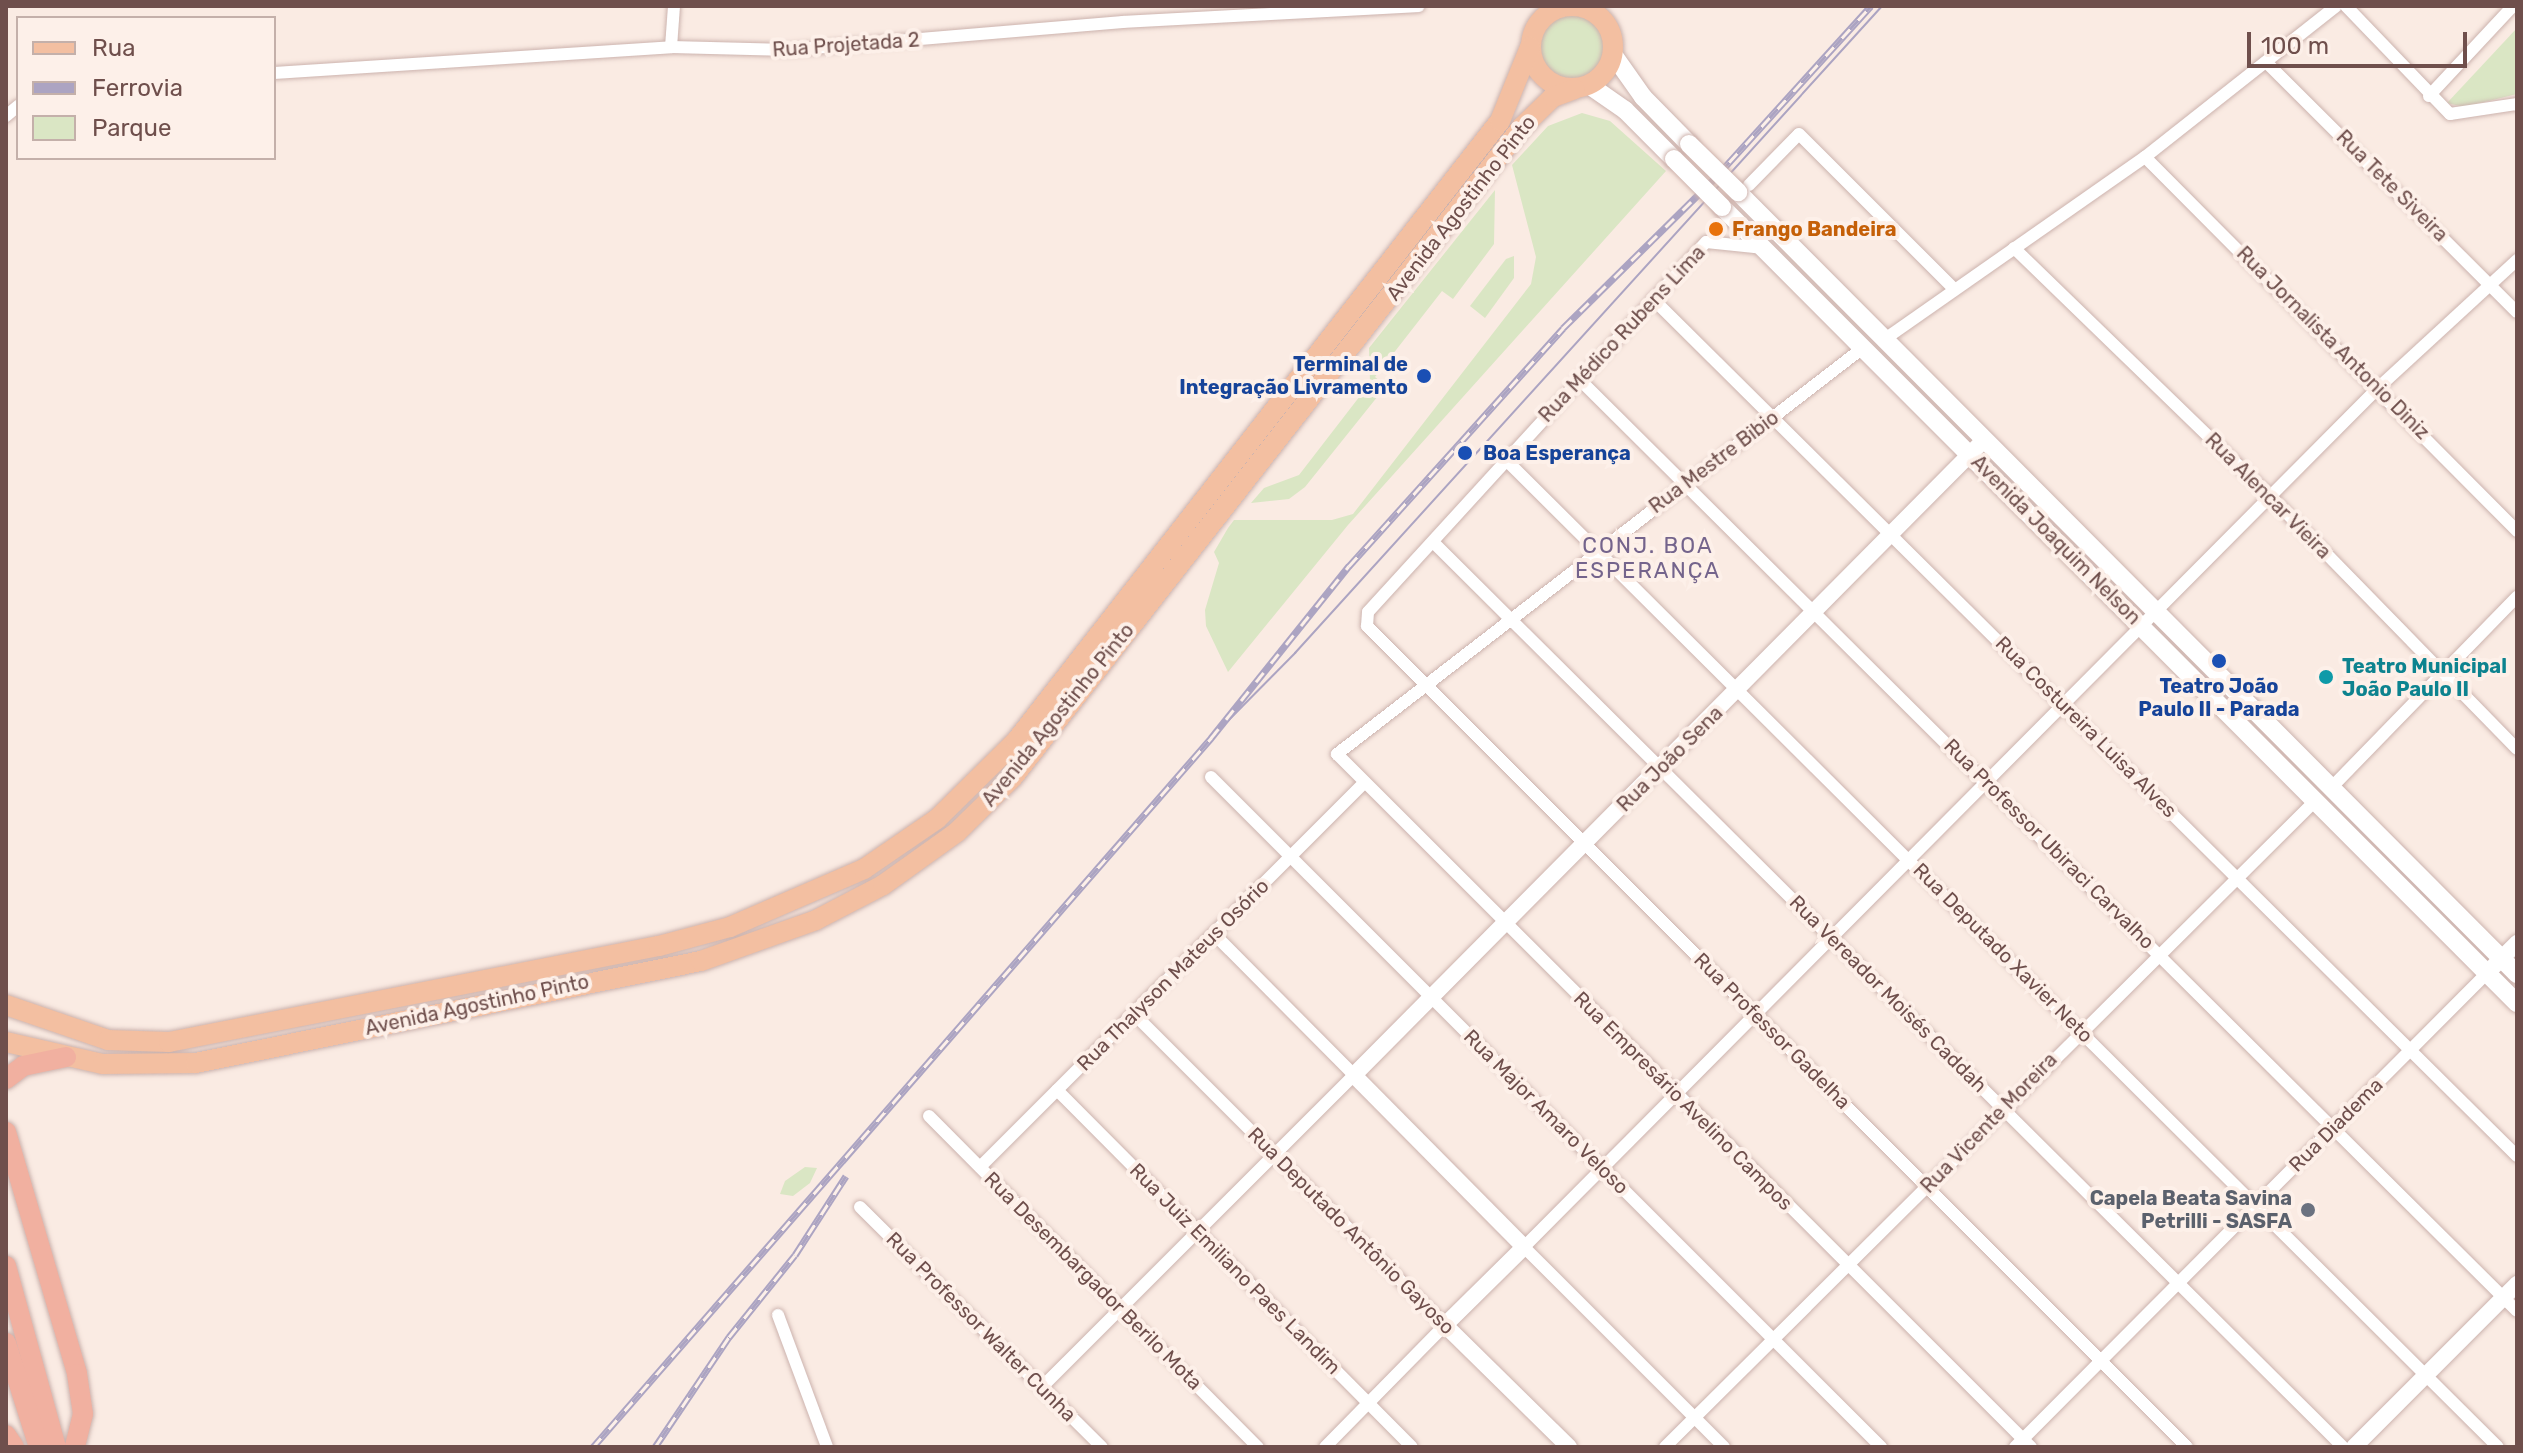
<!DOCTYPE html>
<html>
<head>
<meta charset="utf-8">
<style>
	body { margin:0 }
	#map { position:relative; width:2523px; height:1453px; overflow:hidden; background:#faebe3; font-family:Rubik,sans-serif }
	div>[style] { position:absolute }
	.green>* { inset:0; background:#dae6c4 }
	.round { border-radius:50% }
	.roads { filter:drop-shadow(0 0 2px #ccb3ae) drop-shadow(0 0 2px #ccb3ae) }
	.minor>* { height:12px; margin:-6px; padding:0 6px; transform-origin:6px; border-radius:6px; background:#fff }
	.tertiary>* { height:16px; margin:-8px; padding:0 8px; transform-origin:8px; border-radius:8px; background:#fff }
	.secondary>* { height:18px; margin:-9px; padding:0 9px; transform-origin:9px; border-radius:9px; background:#fff }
	.primary>* { height:20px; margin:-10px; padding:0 10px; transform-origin:10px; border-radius:10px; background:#f3bfa1 }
	.primary>.ring { margin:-10px; padding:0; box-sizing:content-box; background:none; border:20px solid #f3bfa1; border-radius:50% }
	.trunk>* { height:20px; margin:-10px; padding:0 10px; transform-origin:10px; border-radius:10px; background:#f1b0a0 }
	.tram>* { height:2px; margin:-1px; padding:0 1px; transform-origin:1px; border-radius:1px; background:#aca4c2 }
	.rail>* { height:7px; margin-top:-3.5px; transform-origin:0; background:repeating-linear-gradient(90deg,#fdf0e9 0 12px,#aca4c2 0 24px); box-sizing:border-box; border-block:2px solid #aca4c2 }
	.bridges { filter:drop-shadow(0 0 2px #ceb2ac) drop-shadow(0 0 2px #ceb2ac) }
	.secondary-bridge>* { height:18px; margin:-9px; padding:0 9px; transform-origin:9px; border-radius:9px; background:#fff }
	.dots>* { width:22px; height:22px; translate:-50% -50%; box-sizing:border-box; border:4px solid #fdf0e9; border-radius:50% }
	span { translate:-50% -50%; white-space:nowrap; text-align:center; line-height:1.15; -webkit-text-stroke:8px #fdf0e9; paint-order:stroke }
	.street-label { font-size:20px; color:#6f4f4c }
	.food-label { font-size:20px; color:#c56008; font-weight:700 }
	.left { translate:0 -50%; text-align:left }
	.transit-label { font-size:20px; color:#164399; font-weight:700 }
	.right { translate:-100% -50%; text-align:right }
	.culture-label { font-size:20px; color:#0d838f; font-weight:700 }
	.worship-label { font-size:20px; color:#5b616d; font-weight:700 }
	.neighbourhood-label { font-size:22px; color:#74648c; letter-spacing:2px }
	.frame { position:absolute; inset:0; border:8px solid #6f4f4c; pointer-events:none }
	.legend { position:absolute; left:16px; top:16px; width:260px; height:144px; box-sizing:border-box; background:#fdf0e9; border:2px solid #c4b0aa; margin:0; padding:10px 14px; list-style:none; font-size:24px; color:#6f4f4c }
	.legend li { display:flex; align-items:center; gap:16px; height:40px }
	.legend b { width:40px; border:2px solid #c4b0aa }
	.scale { position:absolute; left:2247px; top:32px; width:220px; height:36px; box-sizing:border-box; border:4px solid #6f4f4c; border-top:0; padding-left:10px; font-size:24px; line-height:28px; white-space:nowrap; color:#6f4f4c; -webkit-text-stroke:6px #fdf0e9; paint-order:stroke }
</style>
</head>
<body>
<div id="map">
	<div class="green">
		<i class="round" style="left:1538px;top:13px;width:70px;height:70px"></i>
		<i style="clip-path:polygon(2517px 28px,2517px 94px,2464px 107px,2447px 103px)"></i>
		<i style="clip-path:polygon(1582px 113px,1610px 121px,1666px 171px,1348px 525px,1228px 672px,1206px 626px,1205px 610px,1219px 563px,1214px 552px,1228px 528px,1234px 520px,1332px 520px,1353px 514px,1531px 284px,1536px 257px,1512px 165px,1548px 126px)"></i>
		<i style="clip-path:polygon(1495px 190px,1494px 244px,1453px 299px,1442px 291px,1375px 377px,1386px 386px,1305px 487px,1289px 499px,1251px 503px,1264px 488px,1299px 475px,1370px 383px,1369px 348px)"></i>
		<i style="clip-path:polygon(1514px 256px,1514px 278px,1485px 318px,1470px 306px,1506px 259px)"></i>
		<i style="clip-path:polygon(805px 1167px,817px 1168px,810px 1183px,793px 1196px,780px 1194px,785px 1181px)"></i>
	</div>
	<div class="roads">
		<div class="minor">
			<i style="left:2346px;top:6px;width:150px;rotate:46.1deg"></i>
			<i style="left:2450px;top:114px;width:68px;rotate:-8.5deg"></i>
			<i style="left:671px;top:47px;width:41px;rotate:-85.8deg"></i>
			<i style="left:2266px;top:62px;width:354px;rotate:44.9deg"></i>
			<i style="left:274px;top:73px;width:398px;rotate:-3.7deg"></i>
			<i style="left:671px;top:47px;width:118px;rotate:1.5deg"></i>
			<i style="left:789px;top:50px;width:335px;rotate:-4.8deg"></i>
			<i style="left:1123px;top:22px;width:296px;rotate:-3.1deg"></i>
			<i style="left:2429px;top:96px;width:123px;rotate:-47deg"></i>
			<i style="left:6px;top:116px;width:16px;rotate:-40deg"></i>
			<i style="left:2145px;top:157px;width:528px;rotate:45.15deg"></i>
			<i style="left:1749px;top:185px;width:71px;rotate:-45.6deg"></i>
			<i style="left:1799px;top:134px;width:219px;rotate:45deg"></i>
			<i style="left:1764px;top:248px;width:58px;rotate:-174.1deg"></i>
			<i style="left:1706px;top:242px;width:501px;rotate:132.41deg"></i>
			<i style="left:1368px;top:612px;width:14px;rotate:94deg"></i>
			<i style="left:1367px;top:626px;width:1160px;rotate:45.03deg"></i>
			<i style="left:2014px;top:248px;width:358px;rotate:44.1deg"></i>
			<i style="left:2271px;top:497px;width:352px;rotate:45.7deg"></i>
			<i style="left:1653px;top:299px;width:1217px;rotate:44.77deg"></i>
			<i style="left:1885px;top:339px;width:317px;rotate:-35deg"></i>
			<i style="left:2145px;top:157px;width:243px;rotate:-38.3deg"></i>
			<i style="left:1864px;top:347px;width:666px;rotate:142.32deg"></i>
			<i style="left:1337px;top:754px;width:981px;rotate:44.96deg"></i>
			<i style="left:1579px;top:379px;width:1322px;rotate:44.82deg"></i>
			<i style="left:1506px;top:460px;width:1399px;rotate:44.86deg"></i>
			<i style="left:1433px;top:542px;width:1283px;rotate:44.84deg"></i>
			<i style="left:1211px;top:777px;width:948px;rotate:45deg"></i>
			<i style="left:2330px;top:789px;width:268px;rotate:-45.8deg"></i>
			<i style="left:1134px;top:1014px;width:440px;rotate:45deg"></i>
			<i style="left:1445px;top:1325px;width:171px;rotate:134.5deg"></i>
			<i style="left:1057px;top:1090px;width:503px;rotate:45.16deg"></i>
			<i style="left:929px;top:1116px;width:467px;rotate:45.2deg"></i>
			<i style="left:980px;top:1167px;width:544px;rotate:-45deg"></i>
			<i style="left:860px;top:1207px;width:341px;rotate:44.8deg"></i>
			<i style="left:778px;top:1315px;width:141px;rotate:69.6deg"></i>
			<i style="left:1042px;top:1387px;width:441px;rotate:-45deg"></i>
			<i style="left:1354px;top:1075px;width:199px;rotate:-134.8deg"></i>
			<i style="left:1665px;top:1447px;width:916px;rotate:-44.82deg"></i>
			<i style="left:1724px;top:1447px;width:283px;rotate:-135deg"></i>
			<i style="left:1524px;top:1247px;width:1213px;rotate:-45.17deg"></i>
			<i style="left:2379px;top:387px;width:188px;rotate:-42.6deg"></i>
			<i style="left:2015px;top:1447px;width:669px;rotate:-45.12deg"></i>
		</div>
		<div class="tertiary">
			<i style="left:2494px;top:966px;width:33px;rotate:-45deg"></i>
			<i style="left:1569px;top:1447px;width:174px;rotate:-135.5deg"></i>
			<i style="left:1445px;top:1325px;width:111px;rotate:-44.6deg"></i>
			<i style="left:1524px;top:1247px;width:242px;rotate:-134.7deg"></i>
			<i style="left:1354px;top:1075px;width:893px;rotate:-45.23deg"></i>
			<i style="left:2354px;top:1447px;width:231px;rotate:-45deg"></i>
		</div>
		<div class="secondary">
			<i style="left:1612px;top:53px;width:54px;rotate:54.8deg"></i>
			<i style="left:1643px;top:97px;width:66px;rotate:45.6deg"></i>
			<i style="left:1589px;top:85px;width:44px;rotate:34.8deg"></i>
			<i style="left:1625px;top:110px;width:69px;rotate:45deg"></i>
			<i style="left:1738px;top:192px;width:1104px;rotate:45.11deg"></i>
			<i style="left:1722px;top:207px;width:1125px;rotate:45.04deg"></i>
		</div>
		<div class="primary">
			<i class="ring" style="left:1531px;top:6px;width:62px;height:62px"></i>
			<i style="left:6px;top:1005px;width:108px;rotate:18.9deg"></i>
			<i style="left:108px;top:1040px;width:61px;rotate:1.9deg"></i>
			<i style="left:169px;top:1042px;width:499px;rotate:-11.1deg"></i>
			<i style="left:659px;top:946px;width:73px;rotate:-15deg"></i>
			<i style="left:730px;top:927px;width:146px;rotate:-23.4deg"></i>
			<i style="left:864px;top:869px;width:88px;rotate:-34.4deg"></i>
			<i style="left:937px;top:819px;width:112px;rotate:-44.6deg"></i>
			<i style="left:1017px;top:740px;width:785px;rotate:-52.04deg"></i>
			<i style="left:1500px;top:121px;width:80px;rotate:-67.9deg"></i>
			<i style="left:6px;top:1042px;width:99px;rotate:12.8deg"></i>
			<i style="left:103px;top:1064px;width:93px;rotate:-0.6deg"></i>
			<i style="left:196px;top:1063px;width:515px;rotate:-11.42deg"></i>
			<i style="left:701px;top:961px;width:122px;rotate:-19.6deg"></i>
			<i style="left:816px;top:920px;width:76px;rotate:-27.6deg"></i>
			<i style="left:883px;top:885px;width:91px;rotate:-35.6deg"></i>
			<i style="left:957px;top:832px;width:78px;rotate:-44.5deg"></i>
			<i style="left:1013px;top:777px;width:826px;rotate:-51.94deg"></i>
			<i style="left:1522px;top:127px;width:43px;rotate:-44.1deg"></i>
			<i style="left:1553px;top:97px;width:23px;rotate:-20deg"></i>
		</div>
		<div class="trunk">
			<i style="left:6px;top:1079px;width:21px;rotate:-37deg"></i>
			<i style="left:23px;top:1066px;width:44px;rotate:-11.8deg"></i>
			<i style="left:6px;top:1132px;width:252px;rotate:73.6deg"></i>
			<i style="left:77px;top:1374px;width:40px;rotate:81.5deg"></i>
			<i style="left:83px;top:1414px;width:34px;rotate:104deg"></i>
			<i style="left:6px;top:1266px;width:188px;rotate:74.6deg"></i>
			<i style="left:6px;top:1343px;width:109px;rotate:72.4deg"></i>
			<i style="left:6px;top:1435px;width:14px;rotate:56deg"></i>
		</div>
	</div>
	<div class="tram">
		<i style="left:1211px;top:738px;width:120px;rotate:-45.3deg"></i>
		<i style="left:1295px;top:653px;width:874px;rotate:-47.78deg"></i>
	</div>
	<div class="rail">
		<i style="left:593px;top:1447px;width:941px;rotate:-48.92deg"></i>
		<i style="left:1211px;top:738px;width:221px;rotate:-51.3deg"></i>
		<i style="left:1349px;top:566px;width:320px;rotate:-48deg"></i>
		<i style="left:1563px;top:328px;width:211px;rotate:-44.6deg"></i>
		<i style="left:1713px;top:180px;width:235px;rotate:-47.8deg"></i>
		<i style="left:655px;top:1447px;width:133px;rotate:-56.1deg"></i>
		<i style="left:729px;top:1337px;width:105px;rotate:-51.2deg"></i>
		<i style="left:795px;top:1255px;width:94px;rotate:-57.2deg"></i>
	</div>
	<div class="bridges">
		<div class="secondary-bridge">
			<i style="left:1689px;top:144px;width:69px;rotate:44.4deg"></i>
			<i style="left:1674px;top:159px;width:68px;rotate:45deg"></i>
		</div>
	</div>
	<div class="dots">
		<i style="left:1716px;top:229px;background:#e8710a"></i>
		<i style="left:1424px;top:376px;background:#1a4fb4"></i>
		<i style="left:1465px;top:453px;background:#1a4fb4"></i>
		<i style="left:2219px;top:661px;background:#1a4fb4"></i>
		<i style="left:2326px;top:677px;background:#0f9aa8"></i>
		<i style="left:2308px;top:1210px;background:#6b7280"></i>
	</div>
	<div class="street-label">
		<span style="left:846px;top:45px;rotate:-4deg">Rua Projetada 2</span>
		<span style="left:2392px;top:186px;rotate:45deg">Rua Tete Siveira</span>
		<span style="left:1461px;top:208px;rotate:-52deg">Avenida Agostinho Pinto</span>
		<span style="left:1622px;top:334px;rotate:-47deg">Rua Médico Rubens Lima</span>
		<span style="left:2333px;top:343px;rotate:45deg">Rua Jornalista Antonio Diniz</span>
		<span style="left:1714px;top:462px;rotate:-37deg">Rua Mestre Bibio</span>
		<span style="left:2268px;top:496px;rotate:45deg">Rua Alencar Vieira</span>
		<span style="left:2056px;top:540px;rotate:45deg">Avenida Joaquim Nelson</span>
		<span style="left:1058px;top:715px;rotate:-51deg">Avenida Agostinho Pinto</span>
		<span style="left:2086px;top:727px;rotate:45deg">Rua Costureira Luisa Alves</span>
		<span style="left:1670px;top:759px;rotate:-45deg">Rua João Sena</span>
		<span style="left:2049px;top:844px;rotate:45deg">Rua Professor Ubiraci Carvalho</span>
		<span style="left:2003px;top:953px;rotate:45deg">Rua Deputado Xavier Neto</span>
		<span style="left:1173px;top:975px;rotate:-45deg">Rua Thalyson Mateus Osório</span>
		<span style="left:1888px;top:994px;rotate:45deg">Rua Vereador Moisés Caddah</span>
		<span style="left:477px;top:1005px;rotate:-12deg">Avenida Agostinho Pinto</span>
		<span style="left:1772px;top:1031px;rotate:45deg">Rua Professor Gadelha</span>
		<span style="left:1683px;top:1101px;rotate:45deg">Rua Empresário Avelino Campos</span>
		<span style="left:1546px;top:1112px;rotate:45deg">Rua Major Amaro Veloso</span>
		<span style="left:1989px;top:1123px;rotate:-46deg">Rua Vicente Moreira</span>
		<span style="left:2336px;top:1125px;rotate:-45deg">Rua Diadema</span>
		<span style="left:1351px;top:1231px;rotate:45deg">Rua Deputado Antônio Gayoso</span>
		<span style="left:1235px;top:1269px;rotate:45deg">Rua Juiz Emiliano Paes Landim</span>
		<span style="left:1093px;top:1281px;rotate:45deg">Rua Desembargador Berilo Mota</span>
		<span style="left:981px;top:1327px;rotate:45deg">Rua Professor Walter Cunha</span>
	</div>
	<div class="food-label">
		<span class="left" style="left:1732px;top:229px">Frango Bandeira</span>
	</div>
	<div class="transit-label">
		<span class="right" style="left:1408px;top:376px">Terminal de<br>Integração Livramento</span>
		<span class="left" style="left:1483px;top:453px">Boa Esperança</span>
		<span style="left:2219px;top:698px">Teatro João<br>Paulo II - Parada</span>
	</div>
	<div class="culture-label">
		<span class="left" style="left:2342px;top:678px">Teatro Municipal<br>João Paulo II</span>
	</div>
	<div class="worship-label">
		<span class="right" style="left:2292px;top:1210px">Capela Beata Savina<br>Petrilli - SASFA</span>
	</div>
	<div class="neighbourhood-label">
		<span style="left:1648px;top:558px">CONJ. BOA<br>ESPERANÇA</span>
	</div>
	<div class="frame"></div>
	<ul class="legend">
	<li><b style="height:10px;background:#f3bfa1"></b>Rua</li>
	<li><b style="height:10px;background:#aca4c2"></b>Ferrovia</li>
	<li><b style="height:22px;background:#dae6c4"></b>Parque</li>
	</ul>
	<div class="scale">100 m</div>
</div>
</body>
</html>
